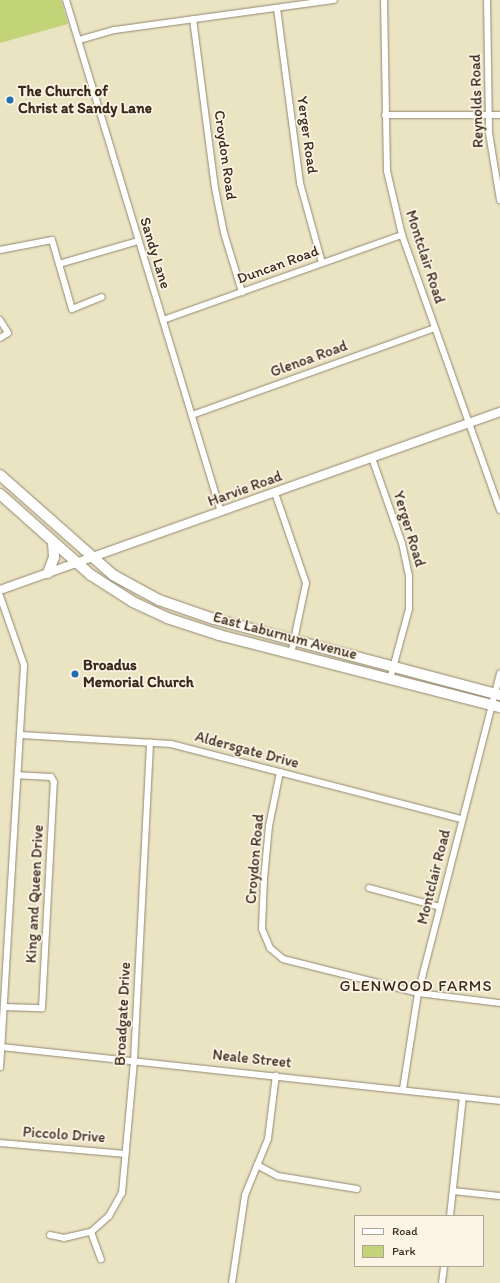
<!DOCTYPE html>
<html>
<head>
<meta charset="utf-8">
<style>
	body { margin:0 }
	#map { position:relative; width:500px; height:1283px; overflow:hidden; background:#ebe4c3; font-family:Itim,sans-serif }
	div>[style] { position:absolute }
	.green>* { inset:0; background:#c2d477 }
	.roads { filter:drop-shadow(0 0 1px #938770) drop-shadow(0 0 1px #938770) }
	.minor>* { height:6px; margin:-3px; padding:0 3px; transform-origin:3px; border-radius:3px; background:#fff }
	.tertiary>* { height:8px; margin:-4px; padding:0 4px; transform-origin:4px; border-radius:4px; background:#fff }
	.primary>* { height:10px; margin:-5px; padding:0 5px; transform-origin:5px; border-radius:5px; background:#fff }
	.dots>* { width:11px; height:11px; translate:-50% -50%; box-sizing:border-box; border:2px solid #fcf5e5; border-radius:50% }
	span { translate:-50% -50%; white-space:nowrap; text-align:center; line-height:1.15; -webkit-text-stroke:3.5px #fcf5e5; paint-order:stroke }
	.poi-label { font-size:15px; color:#3b2a1e; font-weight:700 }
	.left { translate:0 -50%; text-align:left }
	.street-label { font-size:15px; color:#3b2a1e }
	.neighbourhood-label { font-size:16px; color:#3b2a1e; letter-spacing:1px }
	.legend { position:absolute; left:354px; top:1215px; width:130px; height:52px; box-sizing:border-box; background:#fcf5e5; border:1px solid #afa495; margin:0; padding:5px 7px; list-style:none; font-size:12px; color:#3b2a1e }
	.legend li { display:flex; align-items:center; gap:8px; height:20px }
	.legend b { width:20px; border:1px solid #afa495 }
</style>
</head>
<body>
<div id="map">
	<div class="green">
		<i style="clip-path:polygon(0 0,61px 0,68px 24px,0 43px)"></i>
	</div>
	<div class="roads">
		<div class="minor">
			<i style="left:66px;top:0;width:535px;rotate:73.16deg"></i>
			<i style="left:384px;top:0;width:171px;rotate:89deg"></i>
			<i style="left:387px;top:171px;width:66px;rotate:76.8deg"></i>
			<i style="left:402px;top:235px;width:292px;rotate:70.4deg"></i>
			<i style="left:487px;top:0;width:133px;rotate:89.1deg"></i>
			<i style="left:489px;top:133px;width:68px;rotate:80.7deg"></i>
			<i style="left:277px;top:8px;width:177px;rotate:82.5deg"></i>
			<i style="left:300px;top:183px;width:83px;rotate:74.6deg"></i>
			<i style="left:193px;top:19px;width:170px;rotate:82.6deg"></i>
			<i style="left:215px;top:188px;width:46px;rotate:78.7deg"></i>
			<i style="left:224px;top:233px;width:62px;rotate:73deg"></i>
			<i style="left:79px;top:40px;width:36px;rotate:-16deg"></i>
			<i style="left:114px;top:30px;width:222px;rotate:-7.8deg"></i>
			<i style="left:385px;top:115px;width:115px"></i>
			<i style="left:0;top:250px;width:53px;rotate:-10.9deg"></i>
			<i style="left:52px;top:240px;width:25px;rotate:74deg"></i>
			<i style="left:59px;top:264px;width:82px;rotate:-16.2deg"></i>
			<i style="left:59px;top:264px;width:47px;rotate:73.9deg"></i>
			<i style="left:72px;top:309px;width:32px;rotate:-22deg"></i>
			<i style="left:0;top:320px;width:15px;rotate:58deg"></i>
			<i style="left:8px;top:333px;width:9px;rotate:148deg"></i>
			<i style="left:163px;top:320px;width:254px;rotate:-19.6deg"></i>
			<i style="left:192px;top:415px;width:258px;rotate:-19.7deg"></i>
			<i style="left:372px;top:458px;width:90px;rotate:70.6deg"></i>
			<i style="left:402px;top:543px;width:34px;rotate:78deg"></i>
			<i style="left:409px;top:576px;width:33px;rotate:90deg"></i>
			<i style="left:409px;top:609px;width:73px;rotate:105.2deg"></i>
			<i style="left:275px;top:493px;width:95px;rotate:71deg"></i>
			<i style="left:306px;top:583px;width:73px;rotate:101.9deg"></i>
			<i style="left:0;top:596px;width:73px;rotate:70.8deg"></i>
			<i style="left:24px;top:665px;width:403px;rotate:93.4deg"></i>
			<i style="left:21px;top:735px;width:150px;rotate:3.4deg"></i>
			<i style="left:171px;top:744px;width:301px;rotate:14.5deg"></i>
			<i style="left:280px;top:772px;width:55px;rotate:101.5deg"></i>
			<i style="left:269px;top:826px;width:53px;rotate:95.4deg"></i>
			<i style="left:264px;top:879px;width:50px;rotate:92.3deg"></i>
			<i style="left:262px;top:929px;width:21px;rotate:67deg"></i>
			<i style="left:270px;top:948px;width:17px;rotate:40deg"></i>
			<i style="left:283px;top:959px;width:139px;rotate:14.1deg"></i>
			<i style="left:418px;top:993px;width:83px;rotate:7deg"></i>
			<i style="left:369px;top:888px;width:73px;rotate:15deg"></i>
			<i style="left:4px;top:1007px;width:38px;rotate:2deg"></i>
			<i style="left:42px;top:1008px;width:226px;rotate:-87deg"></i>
			<i style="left:54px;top:782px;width:6px;rotate:-121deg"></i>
			<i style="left:51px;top:777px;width:33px;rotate:-177deg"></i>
			<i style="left:2px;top:1047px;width:501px;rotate:6.19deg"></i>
			<i style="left:403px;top:1089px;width:97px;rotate:-81.1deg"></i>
			<i style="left:418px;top:993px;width:330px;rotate:-75.6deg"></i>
			<i style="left:0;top:1143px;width:126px;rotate:5deg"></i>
			<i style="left:257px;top:1165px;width:24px;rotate:28deg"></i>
			<i style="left:278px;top:1176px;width:80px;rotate:9.3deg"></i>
			<i style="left:453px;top:1191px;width:47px;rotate:6.1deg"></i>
			<i style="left:450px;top:1216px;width:120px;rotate:-83.8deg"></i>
			<i style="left:91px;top:1232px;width:29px;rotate:70deg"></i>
			<i style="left:50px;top:1235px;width:14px;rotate:12deg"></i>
			<i style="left:64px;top:1238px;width:28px;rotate:-13deg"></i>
			<i style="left:91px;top:1232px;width:24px;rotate:-42deg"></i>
			<i style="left:109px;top:1216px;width:26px;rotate:-61deg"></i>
			<i style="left:122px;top:1193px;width:134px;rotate:-84.8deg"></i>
			<i style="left:134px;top:1060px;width:318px;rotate:-87.1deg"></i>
			<i style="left:232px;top:1283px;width:89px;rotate:-81.6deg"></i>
			<i style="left:245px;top:1195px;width:61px;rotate:-67.7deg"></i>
			<i style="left:268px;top:1139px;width:64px;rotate:-82.9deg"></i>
			<i style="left:442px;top:1283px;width:17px;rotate:-83deg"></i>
		</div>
		<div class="tertiary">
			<i style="left:0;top:590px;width:531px;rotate:-19.6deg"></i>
		</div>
		<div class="primary">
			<i style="left:0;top:475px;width:151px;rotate:41.5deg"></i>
			<i style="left:113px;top:575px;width:52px;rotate:28.5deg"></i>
			<i style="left:159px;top:600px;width:58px;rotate:19.1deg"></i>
			<i style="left:214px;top:619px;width:296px;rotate:14.9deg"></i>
			<i style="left:0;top:494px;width:122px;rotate:41.7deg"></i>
			<i style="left:91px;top:575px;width:50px;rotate:32.7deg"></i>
			<i style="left:133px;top:602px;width:38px;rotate:25deg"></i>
			<i style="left:167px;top:618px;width:55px;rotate:18.1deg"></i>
			<i style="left:219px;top:635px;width:290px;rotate:14.4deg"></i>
			<i style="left:48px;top:573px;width:17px;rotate:-69deg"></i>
			<i style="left:54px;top:557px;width:15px;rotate:-94deg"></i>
		</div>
	</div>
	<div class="dots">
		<i style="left:10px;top:100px;background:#1f6fb2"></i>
		<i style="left:75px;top:674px;background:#1f6fb2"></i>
	</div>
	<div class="poi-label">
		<span class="left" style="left:18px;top:100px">The Church of<br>Christ at Sandy Lane</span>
		<span class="left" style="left:83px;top:674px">Broadus<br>Memorial Church</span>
	</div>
	<div class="street-label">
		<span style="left:477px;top:101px;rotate:-92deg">Reynolds Road</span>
		<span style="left:307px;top:135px;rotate:82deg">Yerger Road</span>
		<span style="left:225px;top:155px;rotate:82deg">Croydon Road</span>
		<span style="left:155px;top:253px;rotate:73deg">Sandy Lane</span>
		<span style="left:425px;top:257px;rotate:72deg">Montclair Road</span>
		<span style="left:278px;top:265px;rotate:-20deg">Duncan Road</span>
		<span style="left:309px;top:359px;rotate:-20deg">Glenoa Road</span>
		<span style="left:245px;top:489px;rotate:-20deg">Harvie Road</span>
		<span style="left:409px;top:529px;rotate:73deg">Yerger Road</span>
		<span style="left:285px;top:636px;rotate:15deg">East Laburnum Avenue</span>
		<span style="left:247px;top:750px;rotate:15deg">Aldersgate Drive</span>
		<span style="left:255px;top:859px;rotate:-85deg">Croydon Road</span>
		<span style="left:434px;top:877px;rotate:-76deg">Montclair Road</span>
		<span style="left:35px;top:894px;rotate:-87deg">King and Queen Drive</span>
		<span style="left:123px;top:1014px;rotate:-87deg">Broadgate Drive</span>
		<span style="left:252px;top:1059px;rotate:6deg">Neale Street</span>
		<span style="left:64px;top:1135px;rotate:4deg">Piccolo Drive</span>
	</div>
	<div class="neighbourhood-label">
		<span style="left:416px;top:986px">GLENWOOD FARMS</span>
	</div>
	<ul class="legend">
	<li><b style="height:5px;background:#fff"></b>Road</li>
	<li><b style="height:11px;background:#c2d477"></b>Park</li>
	</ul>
</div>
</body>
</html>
